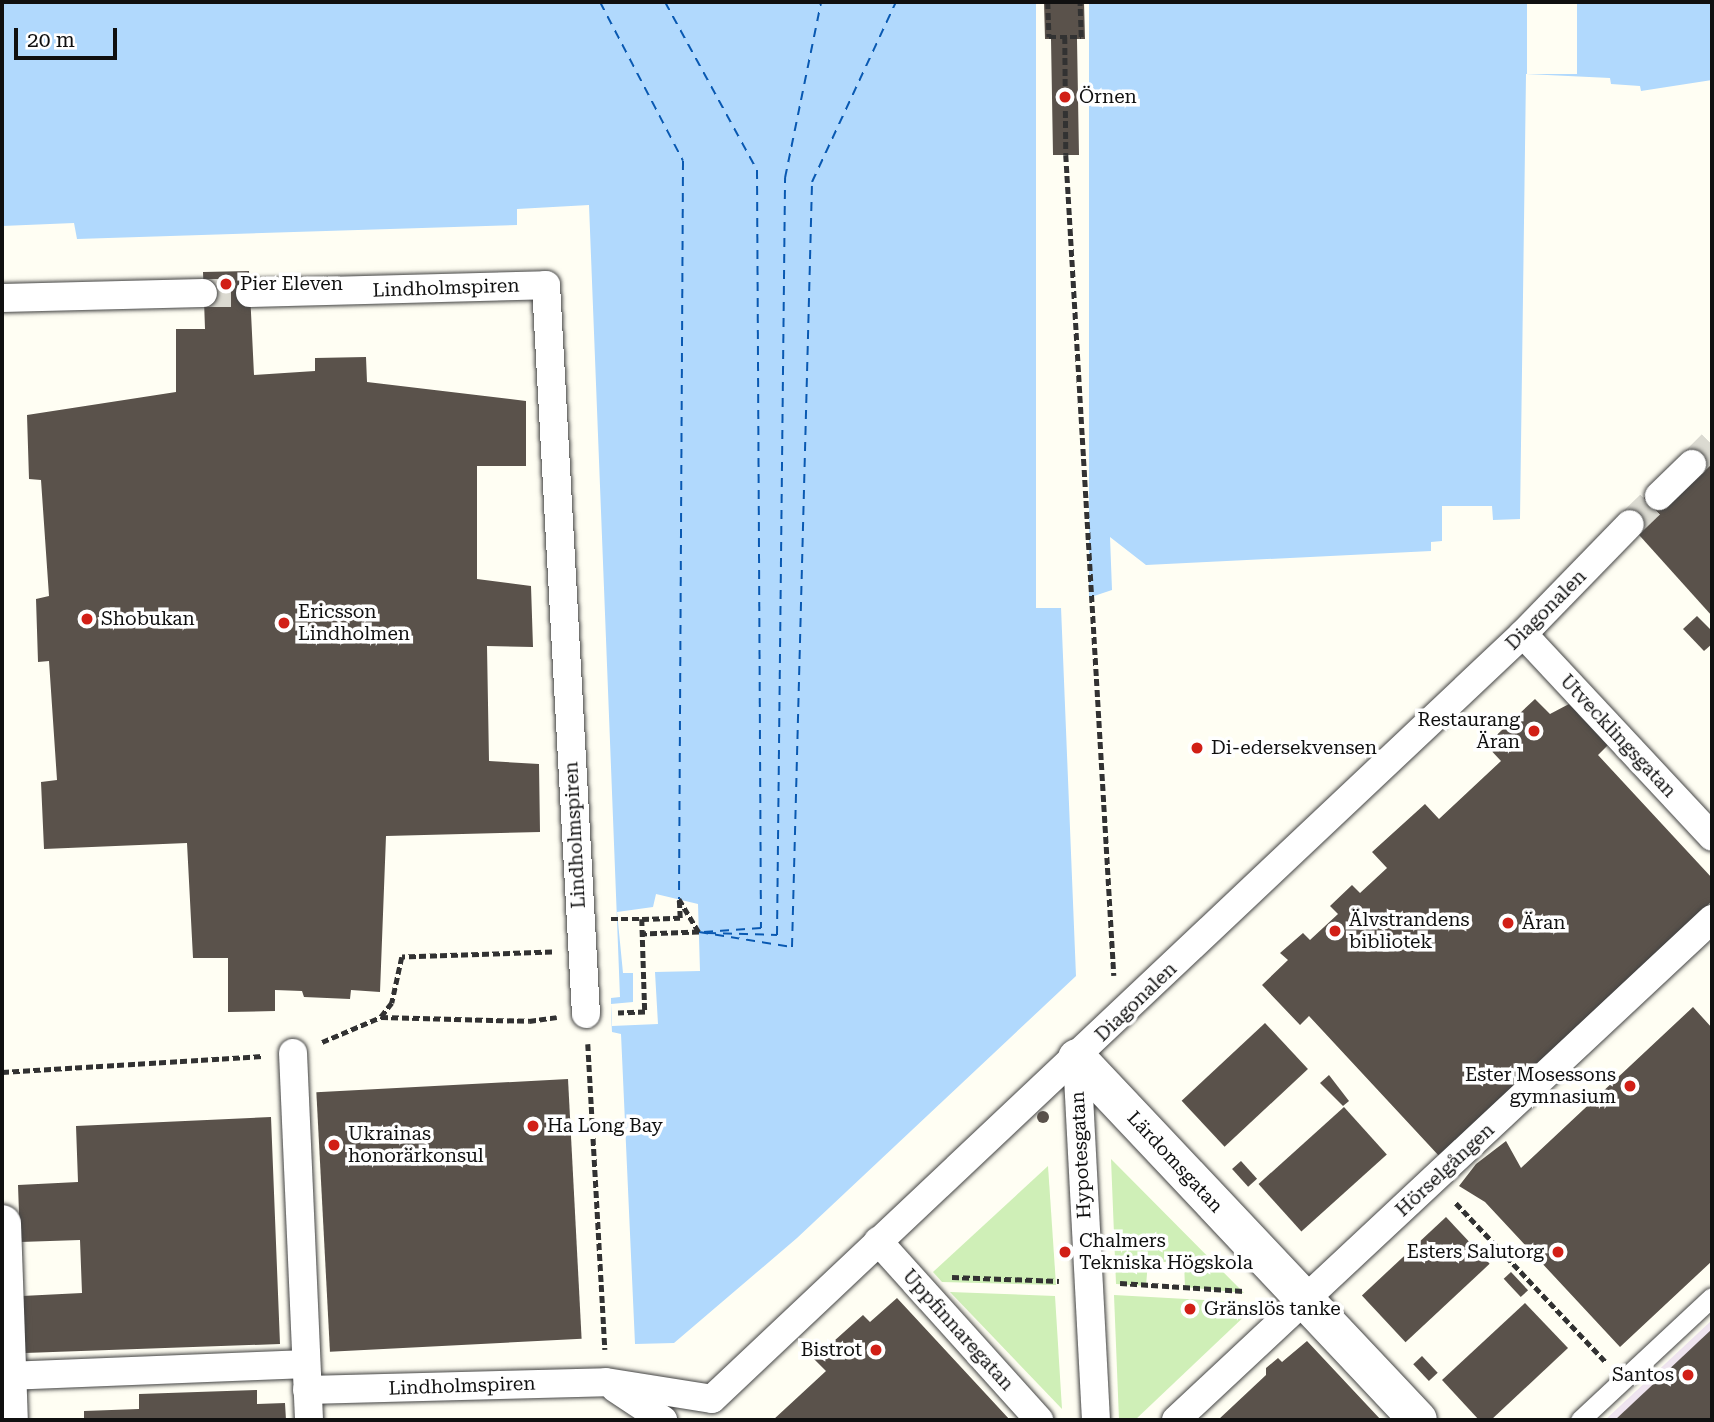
<!DOCTYPE html>
<html>
<head>
<meta charset="utf-8">
<style>
	body { margin:0 }
	#map { position:relative; width:1714px; height:1422px; overflow:hidden; background:#fffef3; font-family:"Roboto Serif",serif }
	div>[style] { position:absolute }
	.industrial>* { inset:0; background:#efe4ef }
	.green>* { inset:0; background:#cfefb7 }
	.water>* { inset:0; background:#b1d9fd }
	.pier>* { inset:0; background:#fffef3; transform-origin:0 0 }
	.ferry>* { height:2px; margin-top:-1px; transform-origin:0; background:repeating-linear-gradient(90deg,#0959b2 0 9px,transparent 0 16px) }
	.building>* { inset:0; background:#5a524b; transform-origin:0 0 }
	.round { border-radius:50% }
	.pedestrian-tunnel>* { height:28px; margin-top:-14px; transform-origin:0; background:repeating-linear-gradient(90deg,#dbdad1 0 28px,transparent 0 42px) }
	.path>* { height:4.5px; margin-top:-2.25px; transform-origin:0; background:repeating-linear-gradient(90deg,#323232 0 7px,transparent 0 10.5px) }
	.roads { filter:drop-shadow(0 0 2px #434343) drop-shadow(0 0 2px #434343) }
	.service>* { height:19px; margin:-9.5px; padding:0 9.5px; transform-origin:9.5px; border-radius:9.5px; background:#fff }
	.pedestrian>* { height:28px; margin:-14px; padding:0 14px; transform-origin:14px; border-radius:14px; background:#fff }
	.minor>* { height:38px; margin:-19px; padding:0 19px; transform-origin:19px; border-radius:19px; background:#fff }
	.dots>* { width:19px; height:19px; translate:-50% -50%; box-sizing:border-box; border:4px solid #fff; border-radius:50% }
	span { translate:-50% -50%; white-space:nowrap; text-align:center; line-height:1.15; -webkit-text-stroke:7px #fff; paint-order:stroke }
	.poi-label { font-size:19px; color:#101010 }
	.left { translate:0 -50%; text-align:left }
	.right { translate:-100% -50%; text-align:right }
	.street-label { font-size:19px; color:#101010 }
	.frame { position:absolute; inset:0; border:4px solid #101010; pointer-events:none }
	.scale { position:absolute; left:14px; top:28px; width:103px; height:32px; box-sizing:border-box; border:4px solid #101010; border-top:0; padding-left:9px; font-size:21px; line-height:24px; white-space:nowrap; color:#101010; -webkit-text-stroke:5px #fff; paint-order:stroke }
</style>
</head>
<body>
<div id="map">
	<div class="industrial">
		<i style="clip-path:polygon(1712px 1320px,1712px 1420px,1605px 1420px)"></i>
	</div>
	<div class="green">
		<i style="clip-path:polygon(1111px 1159px,1244px 1293px,1185px 1287px,1184px 1262px,1148px 1262px,1146px 1286px,1116px 1284px)"></i>
		<i style="clip-path:polygon(1048px 1166px,1056px 1285px,942px 1282px,933px 1272px)"></i>
		<i style="clip-path:polygon(950px 1292px,1055px 1296px,1062px 1409px)"></i>
		<i style="clip-path:polygon(1114px 1295px,1241px 1302px,1250px 1311px,1135px 1420px,1119px 1420px)"></i>
	</div>
	<div class="water">
		<i style="clip-path:polygon(2px 2px,1712px 2px,1712px 80px,1641px 91px,1640px 86px,1611px 84px,1610px 78px,1526px 74px,1520px 519px,1493px 520px,1492px 506px,1442px 506px,1442px 541px,1431px 542px,1431px 551px,1146px 565px,1110px 537px,1112px 590px,1061px 607px,1076px 976px,797px 1238px,674px 1343px,635px 1344px,621px 1034px,612px 1032px,611px 1013px,611px 998px,620px 997px,589px 205px,517px 209px,517px 225px,77px 239px,74px 223px,2px 226px)"></i>
	</div>
	<div class="pier">
		<i style="left:1036px;top:2px;width:53px;height:606px"></i>
		<i style="left:1527px;top:2px;width:50px;height:72px"></i>
		<i style="clip-path:polygon(656px 894px,698px 904px,700px 971px,655px 972px,658px 1024px,612px 1026px,611px 1004px,633px 1002px,633px 973px,623px 973px,617px 912px,653px 907px)"></i>
	</div>
	<div class="ferry">
		<i style="left:600px;top:2px;width:179px;rotate:62.4deg"></i>
		<i style="left:683px;top:161px;width:738px;rotate:90.31deg"></i>
		<i style="left:665px;top:2px;width:192px;rotate:61.3deg"></i>
		<i style="left:757px;top:170px;width:758px;rotate:89.7deg"></i>
		<i style="left:761px;top:928px;width:58px;rotate:176.1deg"></i>
		<i style="left:699px;top:932px;width:94px;rotate:9.2deg"></i>
		<i style="left:792px;top:947px;width:765px;rotate:-88.5deg"></i>
		<i style="left:812px;top:182px;width:199px;rotate:-65deg"></i>
		<i style="left:707px;top:933px;width:70px;rotate:1.6deg"></i>
		<i style="left:777px;top:935px;width:757px;rotate:-89.39deg"></i>
		<i style="left:785px;top:178px;width:180px;rotate:-78.4deg"></i>
	</div>
	<div class="building">
		<i style="clip-path:polygon(1044px 2px,1084px 2px,1085px 39px,1077px 39px,1079px 155px,1053px 155px,1051px 39px,1045px 39px)"></i>
		<i style="clip-path:polygon(249px 271px,254px 375px,315px 371px,315px 358px,366px 357px,367px 382px,526px 401px,526px 466px,477px 466px,477px 579px,531px 586px,533px 647px,487px 646px,489px 761px,539px 764px,540px 832px,386px 836px,380px 992px,351px 990px,350px 999px,304px 997px,302px 991px,275px 990px,275px 1011px,228px 1012px,228px 958px,193px 958px,187px 843px,44px 849px,41px 782px,57px 780px,49px 661px,38px 662px,36px 599px,49px 596px,41px 480px,29px 479px,27px 415px,176px 392px,176px 329px,205px 329px,203px 272px)"></i>
		<i style="clip-path:polygon(1712px 441px,1712px 616px,1622px 516px)"></i>
		<i style="clip-path:polygon(1697px 616px,1712px 631px,1712px 644px,1704px 651px,1683px 629px)"></i>
		<i style="clip-path:polygon(1535px 699px,1550px 714px,1569px 704px,1608px 745px,1598px 755px,1712px 878px,1712px 901px,1440px 1157px,1309px 1016px,1300px 1025px,1262px 985px,1288px 960px,1280px 953px,1303px 933px,1310px 940px,1338px 914px,1330px 906px,1352px 885px,1360px 893px,1387px 868px,1372px 852px,1425px 804px,1439px 819px,1501px 761px,1486px 745px)"></i>
		<i style="clip-path:polygon(1693px 1007px,1712px 1028px,1712px 1261px,1620px 1347px,1485px 1202px,1459px 1186px,1476px 1164px,1506px 1141px,1521px 1168px)"></i>
		<i style="left:1265px;top:1023px;width:63px;height:114px;rotate:47deg"></i>
		<i style="clip-path:polygon(1329px 1075px,1349px 1101px,1343px 1106px,1320px 1083px)"></i>
		<i style="left:568px;top:1079px;width:260px;height:252px;rotate:87deg"></i>
		<i style="left:1344px;top:1107px;width:64px;height:115px;rotate:48deg"></i>
		<i class="round" style="left:1037px;top:1111px;width:12px;height:12px"></i>
		<i style="clip-path:polygon(271px 1117px,280px 1344px,25px 1353px,22px 1296px,82px 1293px,80px 1240px,20px 1242px,18px 1185px,78px 1182px,76px 1126px)"></i>
		<i style="left:1241px;top:1161px;width:24px;height:12px;rotate:48deg"></i>
		<i style="left:1446px;top:1217px;width:64px;height:115px;rotate:47deg"></i>
		<i style="left:1511px;top:1272px;width:25px;height:10px;rotate:47deg"></i>
		<i style="clip-path:polygon(897px 1298px,1010px 1420px,773px 1420px,826px 1371px,814px 1359px,863px 1315px,870px 1322px)"></i>
		<i style="clip-path:polygon(1525px 1303px,1568px 1348px,1491px 1420px,1479px 1420px,1442px 1380px)"></i>
		<i style="clip-path:polygon(1712px 1329px,1712px 1420px,1615px 1420px)"></i>
		<i style="clip-path:polygon(1307px 1341px,1381px 1420px,1218px 1420px,1266px 1375px,1266px 1368px,1278px 1358px,1282px 1362px)"></i>
		<i style="left:1422px;top:1356px;width:23px;height:12px;rotate:47deg"></i>
		<i style="clip-path:polygon(257px 1390px,257px 1404px,285px 1403px,286px 1420px,84px 1420px,84px 1411px,139px 1409px,139px 1394px)"></i>
	</div>
	<div class="pedestrian-tunnel">
		<i style="left:203px;top:293px;width:47px"></i>
		<i style="left:1692px;top:464px;width:28px;rotate:-45deg"></i>
		<i style="left:1630px;top:524px;width:40px;rotate:-44deg"></i>
	</div>
	<div class="path">
		<i style="left:1048px;top:2px;width:35px;rotate:88deg"></i>
		<i style="left:1049px;top:37px;width:32px"></i>
		<i style="left:1081px;top:37px;width:35px;rotate:-92deg"></i>
		<i style="left:1065px;top:37px;width:118px;rotate:89.5deg"></i>
		<i style="left:1066px;top:155px;width:822px;rotate:86.65deg"></i>
		<i style="left:611px;top:919px;width:31px"></i>
		<i style="left:642px;top:919px;width:93px;rotate:88.2deg"></i>
		<i style="left:645px;top:1012px;width:27px;rotate:178deg"></i>
		<i style="left:642px;top:919px;width:38px;rotate:-2deg"></i>
		<i style="left:680px;top:918px;width:19px;rotate:-93deg"></i>
		<i style="left:679px;top:899px;width:39px;rotate:59deg"></i>
		<i style="left:699px;top:932px;width:57px;rotate:178deg"></i>
		<i style="left:552px;top:952px;width:150px;rotate:178.1deg"></i>
		<i style="left:402px;top:957px;width:47px;rotate:102.3deg"></i>
		<i style="left:392px;top:1003px;width:18px;rotate:128deg"></i>
		<i style="left:381px;top:1017px;width:148px;rotate:1.5deg"></i>
		<i style="left:529px;top:1021px;width:28px;rotate:-8deg"></i>
		<i style="left:322px;top:1042px;width:64px;rotate:-23deg"></i>
		<i style="left:588px;top:1044px;width:306px;rotate:86.8deg"></i>
		<i style="left:2px;top:1072px;width:261px;rotate:-3.5deg"></i>
		<i style="left:1456px;top:1203px;width:219px;rotate:46.7deg"></i>
		<i style="left:952px;top:1277px;width:107px;rotate:2.1deg"></i>
		<i style="left:1120px;top:1283px;width:124px;rotate:3.7deg"></i>
	</div>
	<div class="roads">
		<div class="service">
			<i style="left:1580px;top:1420px;width:180px;rotate:-43deg"></i>
		</div>
		<div class="pedestrian">
			<i style="left:250px;top:293px;width:296px;rotate:-1.5deg"></i>
			<i style="left:546px;top:285px;width:730px;rotate:86.86deg"></i>
			<i style="left:2px;top:298px;width:201px;rotate:-1.4deg"></i>
			<i style="left:1659px;top:496px;width:46px;rotate:-44.1deg"></i>
			<i style="left:1523px;top:634px;width:277px;rotate:47deg"></i>
			<i style="left:293px;top:1053px;width:367px;rotate:87.5deg"></i>
			<i style="left:1077px;top:1058px;width:362px;rotate:87deg"></i>
			<i style="left:878px;top:1241px;width:241px;rotate:48deg"></i>
			<i style="left:8px;top:1376px;width:298px;rotate:-2.3deg"></i>
			<i style="left:615px;top:1388px;width:58px;rotate:33.7deg"></i>
			<i style="left:307px;top:1390px;width:299px;rotate:-1.5deg"></i>
			<i style="left:606px;top:1382px;width:107px;rotate:9.1deg"></i>
			<i style="left:712px;top:1399px;width:1115px;rotate:-43.33deg"></i>
			<i style="left:1523px;top:634px;width:153px;rotate:-45.8deg"></i>
			<i style="left:1176px;top:1420px;width:734px;rotate:-43.07deg"></i>
		</div>
		<div class="minor">
			<i style="left:1077px;top:1058px;width:497px;rotate:46.7deg"></i>
			<i style="left:2px;top:1224px;width:196px;rotate:88deg"></i>
		</div>
	</div>
	<div class="dots">
		<i style="left:1065px;top:97px;background:#d11f16"></i>
		<i style="left:226px;top:284px;background:#d11f16"></i>
		<i style="left:87px;top:619px;background:#d11f16"></i>
		<i style="left:284px;top:623px;background:#d11f16"></i>
		<i style="left:1534px;top:731px;background:#d11f16"></i>
		<i style="left:1197px;top:748px;background:#d11f16"></i>
		<i style="left:1508px;top:923px;background:#d11f16"></i>
		<i style="left:1335px;top:931px;background:#d11f16"></i>
		<i style="left:1630px;top:1086px;background:#d11f16"></i>
		<i style="left:533px;top:1126px;background:#d11f16"></i>
		<i style="left:334px;top:1145px;background:#d11f16"></i>
		<i style="left:1065px;top:1252px;background:#d11f16"></i>
		<i style="left:1558px;top:1252px;background:#d11f16"></i>
		<i style="left:1190px;top:1309px;background:#d11f16"></i>
		<i style="left:876px;top:1350px;background:#d11f16"></i>
		<i style="left:1688px;top:1375px;background:#d11f16"></i>
	</div>
	<div class="poi-label">
		<span class="left" style="left:1079px;top:97px">Örnen</span>
		<span class="left" style="left:240px;top:284px">Pier Eleven</span>
		<span class="left" style="left:298px;top:623px">Ericsson<br>Lindholmen</span>
		<span class="left" style="left:101px;top:619px">Shobukan</span>
		<span class="right" style="left:1520px;top:731px">Restaurang<br>Äran</span>
		<span class="left" style="left:1211px;top:748px">Di-edersekvensen</span>
		<span class="left" style="left:1349px;top:931px">Älvstrandens<br>bibliotek</span>
		<span class="left" style="left:1522px;top:923px">Äran</span>
		<span class="right" style="left:1616px;top:1086px">Ester Mosessons<br>gymnasium</span>
		<span class="left" style="left:547px;top:1126px">Ha Long Bay</span>
		<span class="left" style="left:348px;top:1145px">Ukrainas<br>honorärkonsul</span>
		<span class="left" style="left:1079px;top:1252px">Chalmers<br>Tekniska Högskola</span>
		<span class="right" style="left:1544px;top:1252px">Esters Salutorg</span>
		<span class="left" style="left:1204px;top:1309px">Gränslös tanke</span>
		<span class="right" style="left:862px;top:1350px">Bistrot</span>
		<span class="right" style="left:1674px;top:1375px">Santos</span>
	</div>
	<div class="street-label">
		<span style="left:446px;top:288px;rotate:-2deg">Lindholmspiren</span>
		<span style="left:1546px;top:610px;rotate:-45deg">Diagonalen</span>
		<span style="left:1618px;top:736px;rotate:47deg">Utvecklingsgatan</span>
		<span style="left:575px;top:835px;rotate:-93deg">Lindholmspiren</span>
		<span style="left:1136px;top:1002px;rotate:-44deg">Diagonalen</span>
		<span style="left:1081px;top:1155px;rotate:-93deg">Hypotesgatan</span>
		<span style="left:1175px;top:1162px;rotate:47deg">Lärdomsgatan</span>
		<span style="left:1445px;top:1170px;rotate:-43deg">Hörselgången</span>
		<span style="left:958px;top:1330px;rotate:48deg">Uppfinnaregatan</span>
		<span style="left:462px;top:1386px;rotate:-2deg">Lindholmspiren</span>
	</div>
	<div class="frame"></div>
	<div class="scale">20 m</div>
</div>
</body>
</html>
